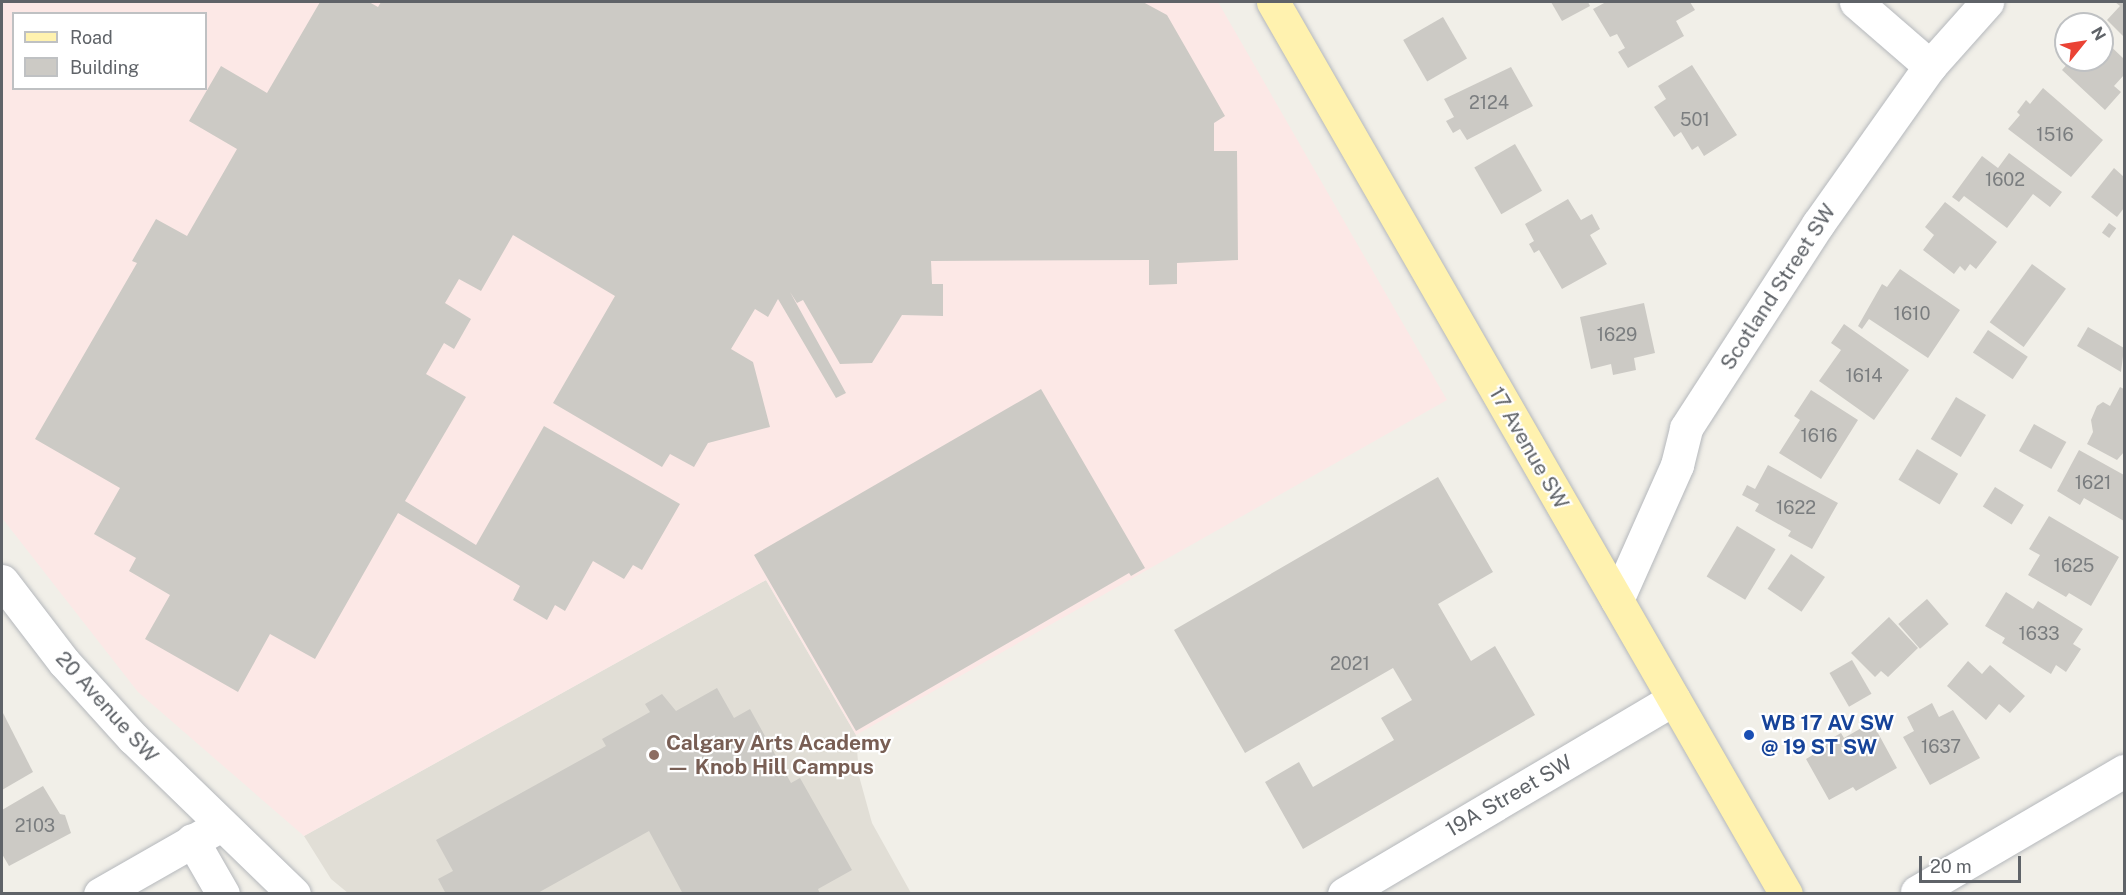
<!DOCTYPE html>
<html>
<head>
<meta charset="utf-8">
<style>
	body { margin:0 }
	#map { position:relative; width:2126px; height:895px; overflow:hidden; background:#f1efe8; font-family:"Public Sans",sans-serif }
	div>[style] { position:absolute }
	.education>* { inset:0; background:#e1ded6 }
	.medical>* { inset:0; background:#fce8e6 }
	.building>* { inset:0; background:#cccac5; transform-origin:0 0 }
	.roads { filter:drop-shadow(0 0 2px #b5b8bc) drop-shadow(0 0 2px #b5b8bc) }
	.minor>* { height:33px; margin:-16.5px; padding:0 16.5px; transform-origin:16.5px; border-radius:16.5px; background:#fff }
	.major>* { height:33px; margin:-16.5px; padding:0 16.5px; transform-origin:16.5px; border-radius:16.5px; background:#fff2af }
	.dots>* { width:16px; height:16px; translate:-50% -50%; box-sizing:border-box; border:3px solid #fff; border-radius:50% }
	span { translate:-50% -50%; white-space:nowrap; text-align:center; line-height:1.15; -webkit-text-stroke:4.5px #fff; paint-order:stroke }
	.number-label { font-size:18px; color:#7a7d7f }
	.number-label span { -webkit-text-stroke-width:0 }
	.street-label { font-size:21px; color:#5f6368 }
	.transit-label { font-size:21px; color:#164399; font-weight:700 }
	.left { translate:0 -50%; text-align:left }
	.education-label { font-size:21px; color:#785e54; font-weight:700 }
	.frame { position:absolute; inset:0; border:3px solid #5f6368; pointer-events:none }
	.legend { position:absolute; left:12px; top:12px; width:195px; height:78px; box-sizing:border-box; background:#fff; border:2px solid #bfc1c3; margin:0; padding:8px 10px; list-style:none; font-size:18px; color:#5f6368 }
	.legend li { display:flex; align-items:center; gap:12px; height:30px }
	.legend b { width:30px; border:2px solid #bfc1c3 }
	.north { position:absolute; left:2054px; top:12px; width:60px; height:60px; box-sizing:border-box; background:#fff; border:2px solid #bfc1c3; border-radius:50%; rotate:60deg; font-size:16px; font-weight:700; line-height:24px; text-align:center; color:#5f6368 }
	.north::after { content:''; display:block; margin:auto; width:21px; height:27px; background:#ea4335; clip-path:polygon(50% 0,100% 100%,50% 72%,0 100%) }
	.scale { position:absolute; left:1919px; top:856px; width:102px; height:27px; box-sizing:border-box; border:3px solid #5f6368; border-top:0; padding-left:8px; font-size:18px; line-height:21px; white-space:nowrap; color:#5f6368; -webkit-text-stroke:4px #fff; paint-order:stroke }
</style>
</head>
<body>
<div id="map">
	<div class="education">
		<i style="clip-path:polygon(766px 580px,856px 735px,859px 776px,872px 823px,911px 893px,348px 893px,331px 879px,304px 836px)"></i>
	</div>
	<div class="medical">
		<i style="clip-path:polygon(evenodd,2px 2px,1218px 2px,1447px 400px,856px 735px,766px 580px,304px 836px,138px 692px,2px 518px,2px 2px,14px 14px,206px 14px,206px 88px,14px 88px,14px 14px)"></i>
	</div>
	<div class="building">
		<i style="clip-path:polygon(320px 2px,369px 2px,378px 7px,381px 2px,1143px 2px,1167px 15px,1225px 116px,1214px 123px,1214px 151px,1237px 151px,1238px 260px,1177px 263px,1177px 284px,1149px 285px,1149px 260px,931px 261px,932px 284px,943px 284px,943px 316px,902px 315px,872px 363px,840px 364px,803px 300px,797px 303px,790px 292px,846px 393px,836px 398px,778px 299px,768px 317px,755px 309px,731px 349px,753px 362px,770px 427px,708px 443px,694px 467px,670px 454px,662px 467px,553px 403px,615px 296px,513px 235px,481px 291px,459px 279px,445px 303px,471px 319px,454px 349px,444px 343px,426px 374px,466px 397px,405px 501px,476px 545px,544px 426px,680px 504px,642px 570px,633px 565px,624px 579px,593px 561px,565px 611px,555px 605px,547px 620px,513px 600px,520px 586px,398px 513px,315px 659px,270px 634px,238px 692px,145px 639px,170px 595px,129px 571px,136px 558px,94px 534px,120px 488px,35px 439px,137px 263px,132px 261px,156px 219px,187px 236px,237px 149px,189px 121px,221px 66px,267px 93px)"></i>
		<i style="clip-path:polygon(1551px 2px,1588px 2px,1590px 6px,1562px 21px)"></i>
		<i style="clip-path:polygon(1606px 2px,1690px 2px,1695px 10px,1676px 21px,1684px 36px,1628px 68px,1618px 52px,1625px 48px,1617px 34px,1610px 37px,1593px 9px)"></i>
		<i style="clip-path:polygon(2115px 2px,2124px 2px,2124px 37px,2107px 20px,2120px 6px)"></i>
		<i style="left:1443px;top:17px;width:48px;height:46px;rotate:60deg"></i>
		<i style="clip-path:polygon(2102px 38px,2124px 59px,2124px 75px,2114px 86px,2121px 92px,2105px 110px,2062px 70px,2071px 60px,2102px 60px)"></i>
		<i style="clip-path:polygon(1692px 65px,1737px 135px,1704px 156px,1698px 146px,1692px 150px,1681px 132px,1674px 137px,1654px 107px,1666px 99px,1658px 86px)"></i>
		<i style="clip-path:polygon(1511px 67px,1533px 106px,1467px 140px,1460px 129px,1453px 133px,1446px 121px,1454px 117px,1444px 99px)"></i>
		<i style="clip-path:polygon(2043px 88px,2103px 140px,2071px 177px,2008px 129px,2020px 115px,2017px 112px,2026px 100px,2030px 104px)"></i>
		<i style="left:1515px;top:144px;width:54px;height:47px;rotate:60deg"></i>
		<i style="clip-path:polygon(2009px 153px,2062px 192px,2050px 207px,2033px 194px,2007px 228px,1964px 196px,1959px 202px,1952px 197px,1982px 156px,1998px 168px)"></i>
		<i style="clip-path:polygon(2114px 168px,2124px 177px,2124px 208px,2117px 217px,2091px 197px)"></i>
		<i style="clip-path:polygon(1568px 199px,1581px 220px,1592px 214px,1600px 229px,1590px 235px,1607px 264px,1562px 289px,1539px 250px,1534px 253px,1529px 244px,1534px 241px,1525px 224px)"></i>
		<i style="clip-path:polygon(1945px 202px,1997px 242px,1976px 269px,1970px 264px,1965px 271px,1960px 266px,1954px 274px,1923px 250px,1934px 235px,1925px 227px)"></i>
		<i style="left:2109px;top:223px;width:9px;height:12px;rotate:36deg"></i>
		<i style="left:2032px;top:264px;width:42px;height:72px;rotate:36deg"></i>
		<i style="clip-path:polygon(1900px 269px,1960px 310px,1928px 358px,1869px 319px,1862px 329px,1858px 326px,1882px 284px,1887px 287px)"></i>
		<i style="clip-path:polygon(1644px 303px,1655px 353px,1634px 358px,1636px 370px,1613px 375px,1611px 364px,1591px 369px,1580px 317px)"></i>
		<i style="clip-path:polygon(1844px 324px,1909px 370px,1874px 420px,1819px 381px,1841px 350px,1831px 343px)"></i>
		<i style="clip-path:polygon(2088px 327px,2124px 348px,2121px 372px,2077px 346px)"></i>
		<i style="left:1988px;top:330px;width:48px;height:27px;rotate:34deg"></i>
		<i style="clip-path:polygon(2120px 387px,2124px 389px,2124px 452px,2117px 460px,2087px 444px,2093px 432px,2091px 420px,2097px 406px,2103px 402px,2110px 406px)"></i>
		<i style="clip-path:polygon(1041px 389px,1145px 568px,1131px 576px,1129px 573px,856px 731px,754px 555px)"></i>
		<i style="clip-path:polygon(1811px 390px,1858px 420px,1821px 479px,1779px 453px,1800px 420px,1794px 416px)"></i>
		<i style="left:1956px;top:397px;width:35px;height:49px;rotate:31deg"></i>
		<i style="left:2034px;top:424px;width:37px;height:31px;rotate:29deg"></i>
		<i style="left:1917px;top:449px;width:48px;height:36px;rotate:31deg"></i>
		<i style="clip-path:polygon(2079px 450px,2124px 475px,2124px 521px,2084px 498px,2080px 505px,2057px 491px)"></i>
		<i style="clip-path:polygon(1768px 465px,1838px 503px,1812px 549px,1788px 536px,1791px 531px,1755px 511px,1759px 504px,1742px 495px,1747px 485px,1755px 489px)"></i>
		<i style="clip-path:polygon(1438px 477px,1493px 572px,1438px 604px,1471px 661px,1495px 646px,1535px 715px,1303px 849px,1265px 782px,1299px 762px,1313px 787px,1394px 740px,1381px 718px,1412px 700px,1393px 668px,1245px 753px,1174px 630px)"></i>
		<i style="left:1995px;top:487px;width:34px;height:23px;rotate:32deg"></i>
		<i style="clip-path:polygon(2049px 516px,2119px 557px,2091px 606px,2069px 593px,2066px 597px,2028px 575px,2040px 555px,2029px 549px)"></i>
		<i style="left:1737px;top:526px;width:45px;height:59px;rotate:31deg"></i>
		<i style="left:1791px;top:554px;width:41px;height:42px;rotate:34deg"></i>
		<i style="clip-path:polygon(2006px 592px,2033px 609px,2038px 601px,2083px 629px,2073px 644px,2081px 649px,2066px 672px,2056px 665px,2051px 674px,2002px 643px,2005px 638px,1985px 626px)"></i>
		<i style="left:1927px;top:599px;width:33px;height:38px;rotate:49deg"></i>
		<i style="clip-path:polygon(1889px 617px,1918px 648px,1888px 677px,1881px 671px,1875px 677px,1851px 653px)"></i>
		<i style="left:1852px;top:660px;width:39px;height:26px;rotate:60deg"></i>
		<i style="clip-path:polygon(1968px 661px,1982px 674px,1990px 665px,2025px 696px,2010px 713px,1999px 704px,1986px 720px,1947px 686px)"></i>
		<i style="clip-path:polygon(717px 688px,734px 718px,750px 709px,791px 783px,800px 778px,852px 870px,818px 889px,820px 894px,683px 894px,649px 831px,536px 894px,446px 894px,438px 879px,453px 871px,436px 840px,606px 746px,602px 739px,650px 712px,645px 704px,662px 694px,676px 711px)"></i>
		<i style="clip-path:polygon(1932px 703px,1939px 717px,1953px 710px,1980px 758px,1930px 785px,1903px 737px,1914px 731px,1907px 717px)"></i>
		<i style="clip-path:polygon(2px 711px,33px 772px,2px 790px)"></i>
		<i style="clip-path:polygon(1872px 722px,1897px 768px,1856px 791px,1853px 787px,1829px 800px,1806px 759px,1821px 750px,1818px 746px,1841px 733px,1844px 738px)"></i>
		<i style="clip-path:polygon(43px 786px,60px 814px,65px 815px,71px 833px,9px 866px,2px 854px,2px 810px)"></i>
	</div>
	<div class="roads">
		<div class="minor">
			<i style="left:1856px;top:2px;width:98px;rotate:40.9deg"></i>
			<i style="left:2px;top:581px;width:102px;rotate:52.6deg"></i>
			<i style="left:64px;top:662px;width:103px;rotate:47.8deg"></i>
			<i style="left:133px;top:738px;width:224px;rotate:44.1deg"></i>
			<i style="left:1617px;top:600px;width:148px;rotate:-66deg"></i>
			<i style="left:1677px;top:465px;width:38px;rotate:-76deg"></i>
			<i style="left:1686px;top:428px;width:243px;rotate:-57.1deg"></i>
			<i style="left:1818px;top:224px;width:194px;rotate:-54.7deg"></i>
			<i style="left:1930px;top:66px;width:86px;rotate:-48.3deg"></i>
			<i style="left:192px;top:840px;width:62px;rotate:60.1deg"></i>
			<i style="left:1917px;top:892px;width:240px;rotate:-30.3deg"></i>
			<i style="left:100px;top:894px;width:139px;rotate:-29.7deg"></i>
			<i style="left:1344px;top:894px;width:383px;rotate:-30.6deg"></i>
		</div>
		<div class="major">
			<i style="left:1273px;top:2px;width:1029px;rotate:60.1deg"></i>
		</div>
	</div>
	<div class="dots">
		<i style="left:1749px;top:735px;background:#1a4fb4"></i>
		<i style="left:654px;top:755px;background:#8d6e63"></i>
	</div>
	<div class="number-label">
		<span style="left:1489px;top:103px">2124</span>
		<span style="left:1695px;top:120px">501</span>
		<span style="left:2055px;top:135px">1516</span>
		<span style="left:2005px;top:180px">1602</span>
		<span style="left:1912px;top:314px">1610</span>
		<span style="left:1617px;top:335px">1629</span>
		<span style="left:1864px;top:376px">1614</span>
		<span style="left:1819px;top:436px">1616</span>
		<span style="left:2093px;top:483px">1621</span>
		<span style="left:1796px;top:508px">1622</span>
		<span style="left:2074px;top:566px">1625</span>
		<span style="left:2039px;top:634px">1633</span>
		<span style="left:1350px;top:664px">2021</span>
		<span style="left:1941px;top:747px">1637</span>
		<span style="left:35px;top:826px">2103</span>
	</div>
	<div class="street-label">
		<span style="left:1778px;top:287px;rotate:-57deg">Scotland Street SW</span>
		<span style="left:1529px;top:448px;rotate:60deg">17 Avenue SW</span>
		<span style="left:107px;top:707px;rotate:48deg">20 Avenue SW</span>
		<span style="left:1509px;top:796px;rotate:-30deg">19A Street SW</span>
	</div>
	<div class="transit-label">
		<span class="left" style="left:1761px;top:735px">WB 17 AV SW<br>@ 19 ST SW</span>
	</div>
	<div class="education-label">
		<span class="left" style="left:666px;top:755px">Calgary Arts Academy<br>— Knob Hill Campus</span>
	</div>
	<div class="frame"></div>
	<ul class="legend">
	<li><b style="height:8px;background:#fff2af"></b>Road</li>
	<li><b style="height:16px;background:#cccac5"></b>Building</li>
	</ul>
	<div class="north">N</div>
	<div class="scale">20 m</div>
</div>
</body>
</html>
